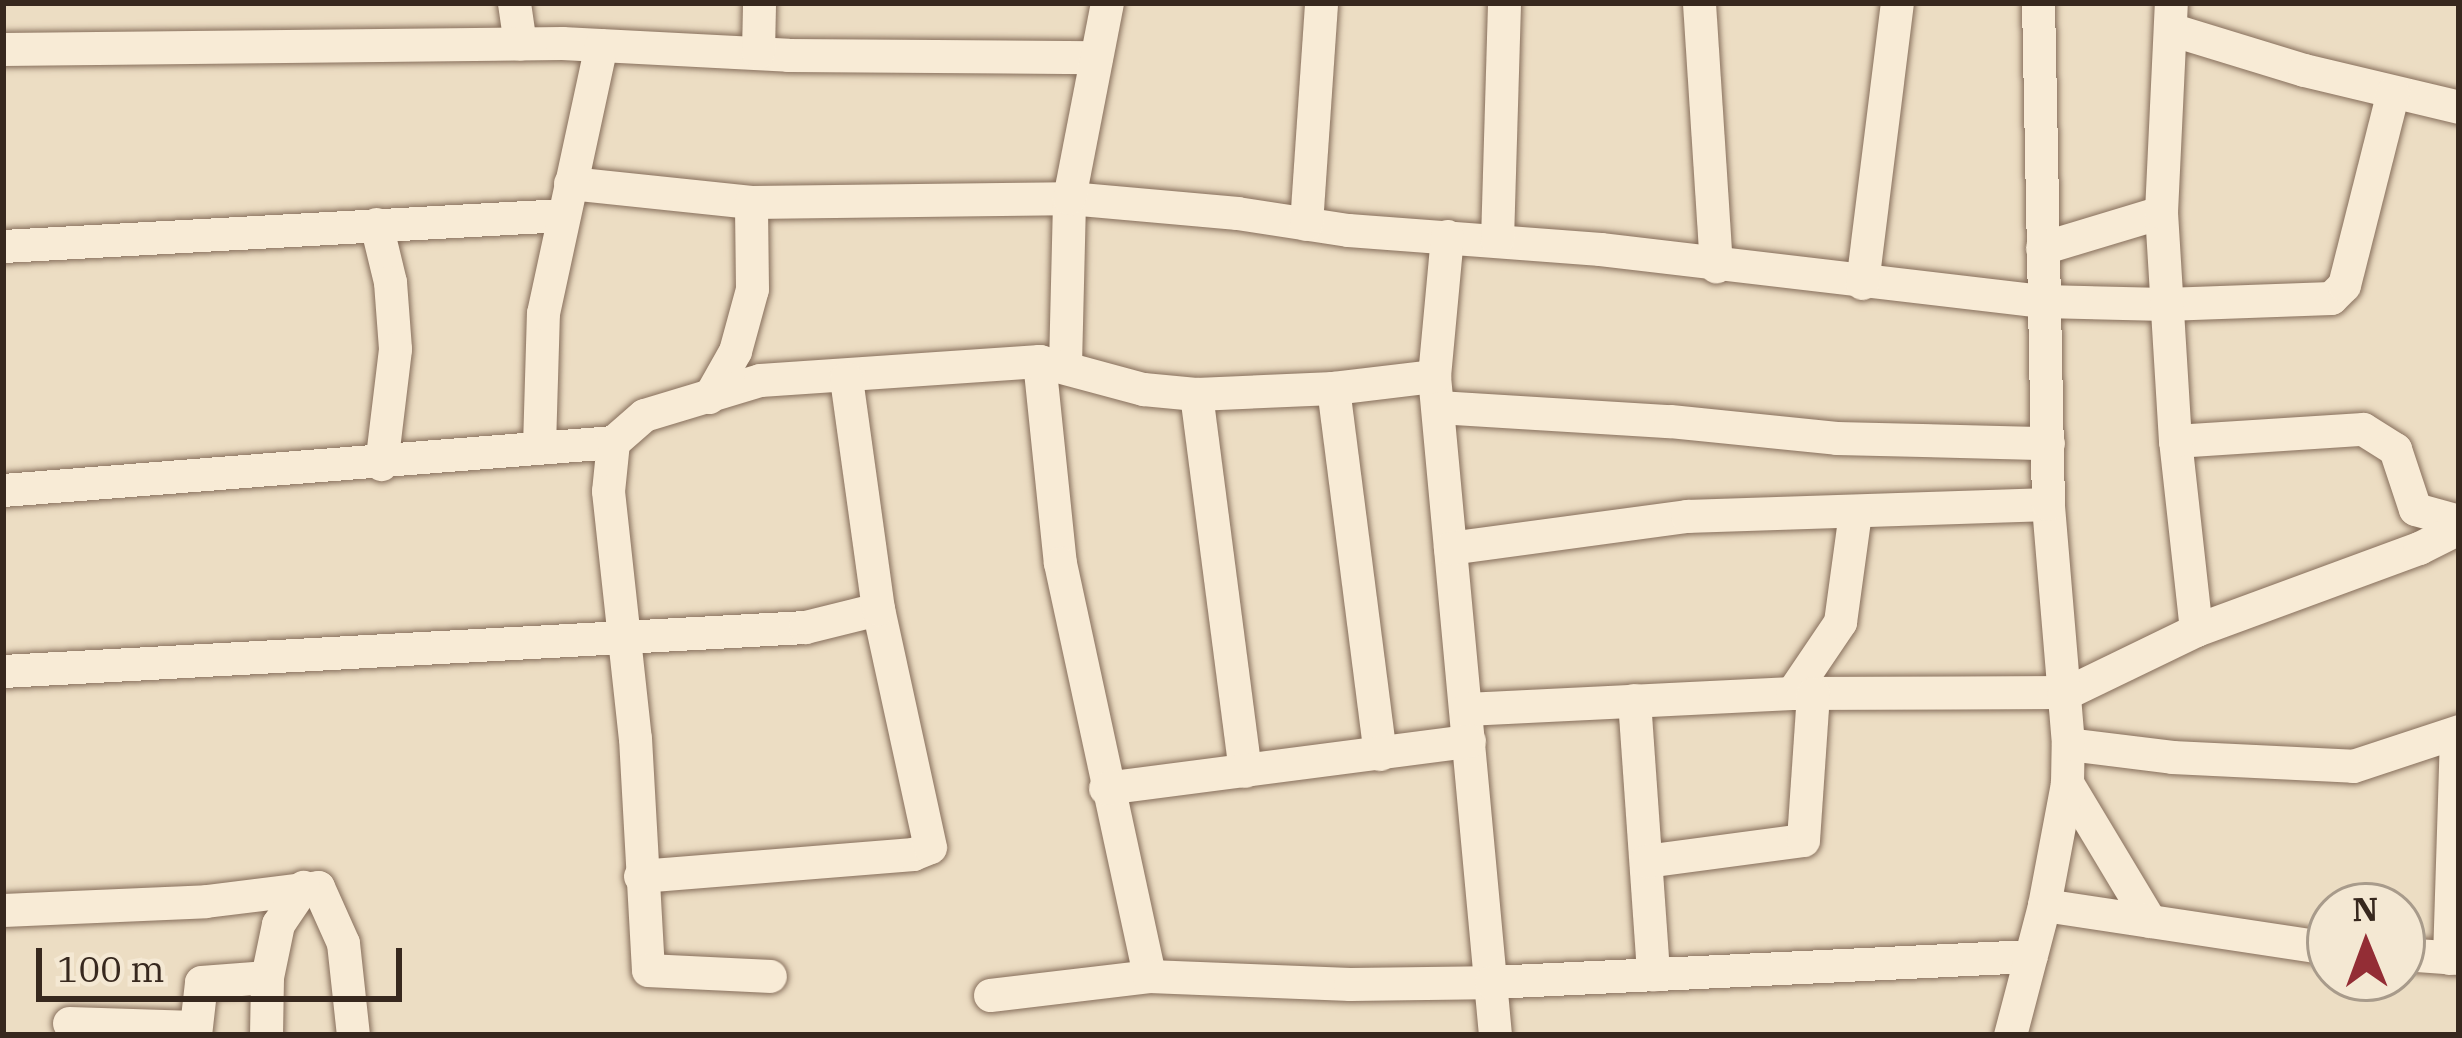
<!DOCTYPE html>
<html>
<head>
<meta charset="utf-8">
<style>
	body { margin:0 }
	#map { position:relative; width:2462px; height:1038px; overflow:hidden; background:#ecddc3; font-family:"IBM Plex Serif",serif }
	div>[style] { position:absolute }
	.roads { filter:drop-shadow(0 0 3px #866e5b) drop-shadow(0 0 3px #866e5b) }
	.minor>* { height:33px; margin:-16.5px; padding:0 16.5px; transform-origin:16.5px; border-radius:16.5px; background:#f8ebd6 }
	span { translate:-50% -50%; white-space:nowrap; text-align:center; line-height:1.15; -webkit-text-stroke:12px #f4e8d3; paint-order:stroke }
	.frame { position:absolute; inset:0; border:6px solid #37281e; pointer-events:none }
	.north { position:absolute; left:2306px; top:882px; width:120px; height:120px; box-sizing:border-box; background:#f4e8d3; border:3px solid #a89b8b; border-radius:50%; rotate:359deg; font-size:33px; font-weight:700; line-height:48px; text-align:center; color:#37281e }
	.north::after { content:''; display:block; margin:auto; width:42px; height:54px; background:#932d35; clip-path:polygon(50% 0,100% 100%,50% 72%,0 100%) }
	.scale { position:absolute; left:36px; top:948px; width:366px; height:54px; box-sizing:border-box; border:6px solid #37281e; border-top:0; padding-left:15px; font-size:36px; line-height:42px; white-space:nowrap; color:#37281e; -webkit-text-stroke:9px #f4e8d3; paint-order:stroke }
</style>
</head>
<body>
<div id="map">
	<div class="roads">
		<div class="minor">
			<i style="left:514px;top:3px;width:41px;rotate:81.7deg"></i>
			<i style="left:1699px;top:3px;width:264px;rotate:86.3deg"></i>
			<i style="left:2170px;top:29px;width:140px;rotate:17deg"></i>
			<i style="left:2304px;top:70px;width:159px;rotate:13.4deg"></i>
			<i style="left:3px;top:49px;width:559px;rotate:-0.61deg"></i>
			<i style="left:562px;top:43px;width:226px;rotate:3deg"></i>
			<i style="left:788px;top:55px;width:308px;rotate:0.4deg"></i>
			<i style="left:758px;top:52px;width:49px;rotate:-88.8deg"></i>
			<i style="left:570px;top:183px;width:182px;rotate:6deg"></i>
			<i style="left:751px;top:202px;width:318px;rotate:-0.7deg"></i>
			<i style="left:1069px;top:198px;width:169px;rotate:5.1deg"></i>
			<i style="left:1237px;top:213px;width:112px;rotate:8.7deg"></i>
			<i style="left:1348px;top:230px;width:253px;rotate:4.3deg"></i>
			<i style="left:1600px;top:249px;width:446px;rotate:6.7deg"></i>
			<i style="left:2043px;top:301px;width:122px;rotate:1.4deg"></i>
			<i style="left:2165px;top:304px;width:166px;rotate:-2.1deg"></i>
			<i style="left:2331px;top:298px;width:18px;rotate:-45deg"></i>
			<i style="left:2344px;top:285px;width:199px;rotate:-75.8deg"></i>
			<i style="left:376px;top:224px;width:60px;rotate:76.4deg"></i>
			<i style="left:390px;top:282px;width:67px;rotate:85.7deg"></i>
			<i style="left:395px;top:349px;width:116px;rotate:96.9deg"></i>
			<i style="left:1306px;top:224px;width:222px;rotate:-86.1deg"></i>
			<i style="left:1447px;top:236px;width:141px;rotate:95.3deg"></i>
			<i style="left:1434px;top:376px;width:662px;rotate:84.71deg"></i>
			<i style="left:1497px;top:240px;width:237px;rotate:-88.3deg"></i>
			<i style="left:3px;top:246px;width:560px;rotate:-3.17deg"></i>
			<i style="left:2042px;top:248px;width:124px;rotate:-16.8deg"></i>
			<i style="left:1862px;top:283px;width:282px;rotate:-82.9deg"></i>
			<i style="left:1039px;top:361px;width:203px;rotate:84.1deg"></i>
			<i style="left:1060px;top:563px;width:422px;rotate:77.8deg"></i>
			<i style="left:1065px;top:365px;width:167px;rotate:-88.6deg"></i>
			<i style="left:1069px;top:198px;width:199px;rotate:-79deg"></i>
			<i style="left:1333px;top:388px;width:369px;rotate:82.7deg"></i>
			<i style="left:1196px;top:394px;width:380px;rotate:82.6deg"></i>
			<i style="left:709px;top:397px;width:53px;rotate:-60.5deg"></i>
			<i style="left:735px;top:351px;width:64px;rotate:-74.7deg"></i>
			<i style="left:752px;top:289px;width:87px;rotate:-90.7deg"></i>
			<i style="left:1438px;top:407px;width:232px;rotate:3.5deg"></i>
			<i style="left:1670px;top:421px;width:167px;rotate:5.8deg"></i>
			<i style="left:1836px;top:438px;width:212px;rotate:1.4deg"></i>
			<i style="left:2175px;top:441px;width:188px;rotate:-3.7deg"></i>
			<i style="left:2363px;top:429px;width:38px;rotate:32deg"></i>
			<i style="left:2395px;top:449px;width:63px;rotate:71.6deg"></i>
			<i style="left:2415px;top:509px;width:46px;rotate:15.3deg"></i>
			<i style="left:613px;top:442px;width:49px;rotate:95.8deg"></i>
			<i style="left:608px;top:491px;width:248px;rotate:83.8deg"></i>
			<i style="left:635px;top:738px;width:232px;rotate:86.8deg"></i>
			<i style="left:648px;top:970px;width:122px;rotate:2.8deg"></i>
			<i style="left:539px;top:446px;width:133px;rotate:-88.3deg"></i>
			<i style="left:543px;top:313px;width:274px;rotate:-77.8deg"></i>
			<i style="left:3px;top:490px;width:612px;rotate:-4.5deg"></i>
			<i style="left:613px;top:442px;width:41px;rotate:-41.1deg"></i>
			<i style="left:644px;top:415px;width:121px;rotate:-16.8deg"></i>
			<i style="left:760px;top:380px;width:280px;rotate:-3.9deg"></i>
			<i style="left:1039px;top:361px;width:108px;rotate:15.1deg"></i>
			<i style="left:1143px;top:389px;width:53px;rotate:5.4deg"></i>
			<i style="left:1196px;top:394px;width:137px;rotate:-2.5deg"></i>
			<i style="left:1333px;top:388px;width:102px;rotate:-6.8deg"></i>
			<i style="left:1450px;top:548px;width:239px;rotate:-7.7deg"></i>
			<i style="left:1687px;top:516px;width:361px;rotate:-1.9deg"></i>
			<i style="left:2196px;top:630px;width:238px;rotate:-20.2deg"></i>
			<i style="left:2419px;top:548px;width:45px;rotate:-26.6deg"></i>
			<i style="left:3px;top:671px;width:803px;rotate:-3.14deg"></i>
			<i style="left:805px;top:627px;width:75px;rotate:-13.9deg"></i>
			<i style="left:1792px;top:693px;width:86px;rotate:-55.9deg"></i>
			<i style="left:1840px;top:622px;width:110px;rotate:-82.2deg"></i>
			<i style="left:1634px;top:700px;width:275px;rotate:86deg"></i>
			<i style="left:1466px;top:709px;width:326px;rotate:-2.8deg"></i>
			<i style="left:1792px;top:693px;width:276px;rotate:-0.2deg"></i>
			<i style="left:2068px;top:692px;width:142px;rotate:-25.8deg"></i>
			<i style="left:2196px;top:630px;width:190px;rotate:-96.3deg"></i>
			<i style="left:2175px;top:441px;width:229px;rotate:-93.5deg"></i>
			<i style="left:2161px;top:212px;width:209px;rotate:-87.3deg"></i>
			<i style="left:2068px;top:744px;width:105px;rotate:7.1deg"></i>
			<i style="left:2172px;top:757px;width:181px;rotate:2.8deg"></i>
			<i style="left:2353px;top:766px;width:112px;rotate:-18.3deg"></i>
			<i style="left:2067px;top:783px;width:161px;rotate:59deg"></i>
			<i style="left:1105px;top:788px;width:367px;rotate:-7.4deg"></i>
			<i style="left:1646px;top:861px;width:158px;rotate:-7.6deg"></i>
			<i style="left:1803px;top:840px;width:147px;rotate:-86.1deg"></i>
			<i style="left:640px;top:876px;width:274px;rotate:-4.6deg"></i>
			<i style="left:913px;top:854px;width:18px;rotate:-22deg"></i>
			<i style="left:930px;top:847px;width:244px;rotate:-102.3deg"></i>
			<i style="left:878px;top:609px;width:233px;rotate:-97.9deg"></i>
			<i style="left:2044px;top:905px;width:289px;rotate:8.6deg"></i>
			<i style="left:3px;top:910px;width:203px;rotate:-2.5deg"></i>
			<i style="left:206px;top:901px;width:113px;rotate:-7.1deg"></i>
			<i style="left:318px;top:887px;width:61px;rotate:65.9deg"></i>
			<i style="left:343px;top:943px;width:93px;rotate:83.8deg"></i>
			<i style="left:2402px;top:954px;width:57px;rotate:4deg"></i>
			<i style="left:2449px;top:958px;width:225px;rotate:-88.2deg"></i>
			<i style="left:990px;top:995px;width:160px;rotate:-6.8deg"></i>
			<i style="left:1149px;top:976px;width:201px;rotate:2.3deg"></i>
			<i style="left:1350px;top:984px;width:141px;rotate:-0.8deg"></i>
			<i style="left:1491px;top:982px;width:540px;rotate:-2.76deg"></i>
			<i style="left:69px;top:1023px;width:126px;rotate:1.8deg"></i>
			<i style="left:195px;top:1035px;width:53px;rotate:-83.5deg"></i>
			<i style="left:201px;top:982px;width:66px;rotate:-4.3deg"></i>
			<i style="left:266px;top:1035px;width:58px;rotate:-89deg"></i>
			<i style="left:267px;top:977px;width:54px;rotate:-78.3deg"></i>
			<i style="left:278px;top:924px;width:45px;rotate:-56deg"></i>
			<i style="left:2010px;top:1035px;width:134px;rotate:-75.3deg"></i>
			<i style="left:2044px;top:905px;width:124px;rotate:-79.3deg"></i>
			<i style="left:2067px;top:783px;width:39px;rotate:-89deg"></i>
			<i style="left:2068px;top:744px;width:241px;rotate:-94.8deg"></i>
			<i style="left:2048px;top:504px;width:501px;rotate:-91.14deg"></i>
		</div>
	</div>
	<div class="frame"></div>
	<div class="north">N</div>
	<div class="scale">100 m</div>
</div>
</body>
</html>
